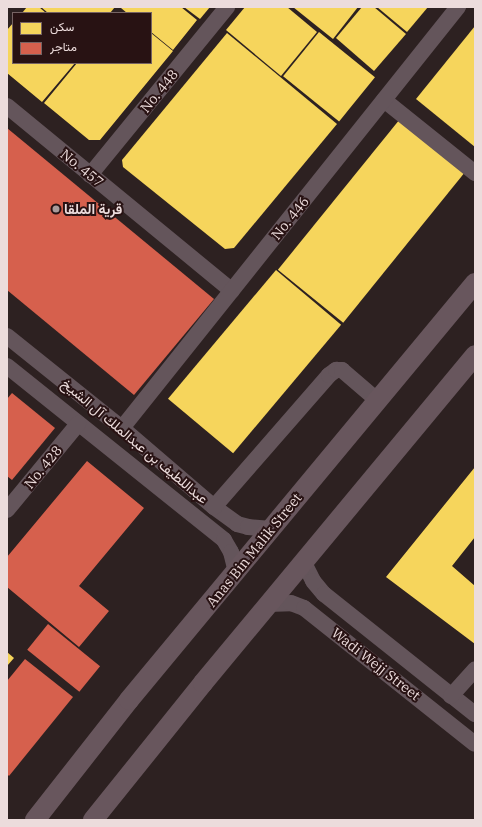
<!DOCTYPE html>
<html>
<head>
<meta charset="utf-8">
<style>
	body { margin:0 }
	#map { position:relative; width:482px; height:827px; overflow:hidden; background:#2d2121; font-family:"IBM Plex Serif",Vazirmatn,serif }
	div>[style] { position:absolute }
	.homes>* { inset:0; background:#f6d55c; transform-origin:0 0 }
	.shops>* { inset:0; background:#d6604d; transform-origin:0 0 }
	.minor>* { height:16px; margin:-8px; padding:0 8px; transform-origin:8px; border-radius:8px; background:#64555b }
	.major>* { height:20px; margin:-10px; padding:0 10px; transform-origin:10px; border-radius:10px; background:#68565d }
	.dots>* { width:11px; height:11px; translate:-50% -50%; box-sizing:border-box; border:2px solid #281213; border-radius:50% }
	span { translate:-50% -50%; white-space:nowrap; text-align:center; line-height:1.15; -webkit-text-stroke:4px #281213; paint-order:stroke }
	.street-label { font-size:14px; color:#ecdcdc }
	.poi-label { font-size:14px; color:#ecdcdc; font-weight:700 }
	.left { translate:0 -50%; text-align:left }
	.frame { position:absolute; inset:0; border:8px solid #ecdcdc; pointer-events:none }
	.legend { position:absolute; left:12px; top:12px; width:140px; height:52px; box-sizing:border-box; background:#281213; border:1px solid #766363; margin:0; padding:5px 7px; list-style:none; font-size:12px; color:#ecdcdc }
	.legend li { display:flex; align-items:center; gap:8px; height:20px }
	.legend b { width:20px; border:1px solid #766363 }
</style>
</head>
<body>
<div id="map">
	<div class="homes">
		<i style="clip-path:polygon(27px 7px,39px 7px,46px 13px,22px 13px)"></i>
		<i style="clip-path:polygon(41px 7px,115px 7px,110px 13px,48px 13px)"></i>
		<i style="clip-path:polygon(122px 7px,181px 7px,197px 20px,173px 50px,151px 32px,151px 13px,127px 13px,121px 8px)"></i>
		<i style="clip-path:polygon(184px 7px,210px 7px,200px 19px)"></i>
		<i style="clip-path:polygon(245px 7px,287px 7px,317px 32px,281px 76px,226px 30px)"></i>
		<i style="clip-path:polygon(293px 7px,358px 7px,333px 39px)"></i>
		<i style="clip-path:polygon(362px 7px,374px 7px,406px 34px,374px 71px,336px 38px)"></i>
		<i style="clip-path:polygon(377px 7px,428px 7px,407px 32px)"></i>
		<i style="clip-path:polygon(13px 23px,13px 63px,75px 63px,42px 102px,7px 73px,7px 30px)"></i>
		<i style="clip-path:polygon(475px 26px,475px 147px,416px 99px)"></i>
		<i style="left:319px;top:32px;width:72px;height:57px;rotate:39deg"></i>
		<i style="clip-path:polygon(151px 33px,173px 51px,100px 140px,89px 140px,44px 103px,77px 63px,151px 63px)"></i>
		<i style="clip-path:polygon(227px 33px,337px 124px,234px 248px,225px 249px,123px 167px,122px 160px)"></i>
		<i style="left:400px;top:119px;width:84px;height:194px;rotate:39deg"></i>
		<i style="left:276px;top:270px;width:85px;height:168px;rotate:40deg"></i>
		<i style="clip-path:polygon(475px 467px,475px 537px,452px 566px,475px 586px,475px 644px,386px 577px)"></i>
		<i style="clip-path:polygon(7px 652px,14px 658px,7px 666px)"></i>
	</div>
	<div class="shops">
		<i style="clip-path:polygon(7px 128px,214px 299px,134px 395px,7px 290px)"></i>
		<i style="clip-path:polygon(12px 393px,55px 428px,12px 480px,7px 476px,7px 399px)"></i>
		<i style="clip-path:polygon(87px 461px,144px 508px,79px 586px,109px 611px,79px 647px,7px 587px,7px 557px)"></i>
		<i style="left:48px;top:624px;width:67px;height:33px;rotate:39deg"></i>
		<i style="clip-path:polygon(25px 659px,73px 697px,9px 776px,7px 774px,7px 681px)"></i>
	</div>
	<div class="minor">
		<i style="left:384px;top:100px;width:117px;rotate:38.7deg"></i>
		<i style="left:7px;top:106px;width:291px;rotate:39.4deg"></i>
		<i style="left:90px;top:175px;width:217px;rotate:-50.8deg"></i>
		<i style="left:7px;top:336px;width:147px;rotate:38.7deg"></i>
		<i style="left:122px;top:428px;width:121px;rotate:40.7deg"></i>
		<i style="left:214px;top:507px;width:29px;rotate:36deg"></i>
		<i style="left:237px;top:524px;width:11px;rotate:15deg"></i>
		<i style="left:248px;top:527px;width:23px;rotate:5deg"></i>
		<i style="left:7px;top:366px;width:278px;rotate:38.7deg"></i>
		<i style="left:224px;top:540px;width:14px;rotate:60deg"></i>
		<i style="left:231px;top:552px;width:21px;rotate:76deg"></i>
		<i style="left:122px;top:428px;width:539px;rotate:-51.41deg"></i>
		<i style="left:214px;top:507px;width:175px;rotate:-48.9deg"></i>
		<i style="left:329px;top:375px;width:9px;rotate:-36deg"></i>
		<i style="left:336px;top:370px;width:6px"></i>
		<i style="left:342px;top:370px;width:48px;rotate:40.7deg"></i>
		<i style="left:7px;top:510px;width:112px;rotate:-50.5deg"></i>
		<i style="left:303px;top:561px;width:22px;rotate:63deg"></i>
		<i style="left:313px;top:581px;width:17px;rotate:50deg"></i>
		<i style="left:324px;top:594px;width:193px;rotate:38.5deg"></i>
		<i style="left:268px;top:604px;width:23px;rotate:-2deg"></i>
		<i style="left:291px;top:603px;width:14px;rotate:21deg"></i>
		<i style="left:304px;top:608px;width:218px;rotate:38.5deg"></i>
		<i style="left:451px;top:696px;width:36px;rotate:-48deg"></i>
	</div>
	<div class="major">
		<i style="left:35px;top:820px;width:152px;rotate:-51.9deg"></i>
		<i style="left:129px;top:700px;width:542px;rotate:-50.32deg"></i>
		<i style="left:93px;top:820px;width:176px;rotate:-51.2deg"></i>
		<i style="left:203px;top:683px;width:426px;rotate:-50.3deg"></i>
	</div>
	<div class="dots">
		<i style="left:56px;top:209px;background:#a99b9b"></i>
	</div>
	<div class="street-label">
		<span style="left:159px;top:91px;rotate:-51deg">No. 448</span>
		<span style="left:82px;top:168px;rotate:39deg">No. 457</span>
		<span style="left:290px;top:218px;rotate:-51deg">No. 446</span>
		<span style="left:135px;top:441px;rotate:40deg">عبداللطيف بن عبدالملك آل الشيخ</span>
		<span style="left:43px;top:467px;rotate:-51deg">No. 428</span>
		<span style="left:254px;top:550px;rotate:-51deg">Anas Bin Malik Street</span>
		<span style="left:376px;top:664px;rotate:38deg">Wadi Wejj Street</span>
	</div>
	<div class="poi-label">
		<span class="left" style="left:64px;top:209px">قرية الملقا</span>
	</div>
	<div class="frame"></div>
	<ul class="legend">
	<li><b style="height:11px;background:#f6d55c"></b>سكن</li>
	<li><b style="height:11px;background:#d6604d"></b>متاجر</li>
	</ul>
</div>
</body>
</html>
